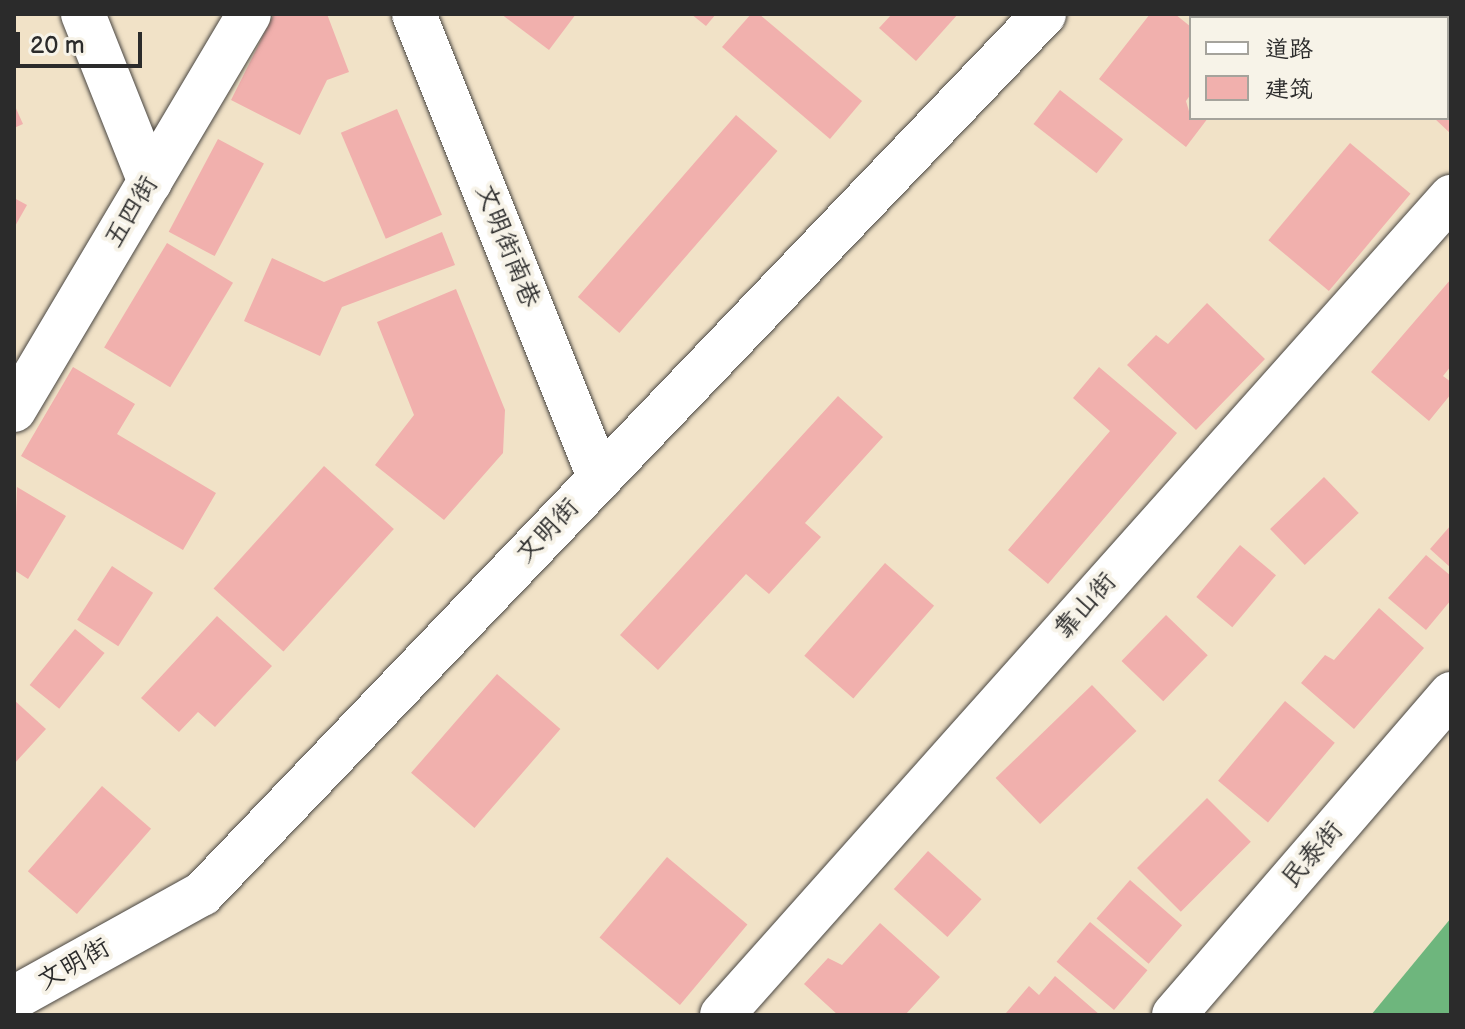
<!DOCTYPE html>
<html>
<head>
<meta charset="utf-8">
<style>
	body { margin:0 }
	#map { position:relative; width:1465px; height:1029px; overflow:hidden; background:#f1e2c7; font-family:"Balsamiq Sans","LXGW WenKai TC",sans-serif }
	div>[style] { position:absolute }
	.forest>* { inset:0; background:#6eb67d }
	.building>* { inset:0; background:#f1b0ad; transform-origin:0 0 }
	.roads { filter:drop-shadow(0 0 2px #494642) drop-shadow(0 0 2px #494642) }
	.minor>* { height:44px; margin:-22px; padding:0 22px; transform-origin:22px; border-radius:22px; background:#fff }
	.tertiary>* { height:44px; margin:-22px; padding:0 22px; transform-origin:22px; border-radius:22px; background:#fff }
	span { translate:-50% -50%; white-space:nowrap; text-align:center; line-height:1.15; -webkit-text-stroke:8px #f7f3e8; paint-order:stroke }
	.street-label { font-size:26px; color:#2b2b2b }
	.frame { position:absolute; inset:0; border:16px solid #2b2b2b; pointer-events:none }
	.legend { position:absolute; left:1189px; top:16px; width:260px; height:104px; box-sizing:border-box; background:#f7f3e8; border:2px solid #a5a39c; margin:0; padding:10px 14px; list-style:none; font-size:24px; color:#2b2b2b }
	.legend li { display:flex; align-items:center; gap:16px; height:40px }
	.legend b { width:40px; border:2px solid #a5a39c }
	.scale { position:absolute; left:16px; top:32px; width:126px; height:36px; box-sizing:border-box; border:4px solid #2b2b2b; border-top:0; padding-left:10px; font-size:24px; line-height:28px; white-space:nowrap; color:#2b2b2b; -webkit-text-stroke:6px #f7f3e8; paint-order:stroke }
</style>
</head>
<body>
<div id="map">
	<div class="forest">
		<i style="clip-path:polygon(1451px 918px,1451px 1015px,1371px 1015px)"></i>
	</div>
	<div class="building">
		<i style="clip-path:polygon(274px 14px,327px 14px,349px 72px,327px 80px,300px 135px,231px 100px)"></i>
		<i style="clip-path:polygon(501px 14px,576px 14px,549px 50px)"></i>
		<i style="clip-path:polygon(691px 14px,716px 14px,706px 26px)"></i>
		<i style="clip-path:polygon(751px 14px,759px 14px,862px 101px,830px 139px,722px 47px)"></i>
		<i style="clip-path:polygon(892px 14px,958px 14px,916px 61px,879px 28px)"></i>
		<i style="clip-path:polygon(1150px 14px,1175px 14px,1191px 27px,1191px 94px,1186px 101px,1191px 118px,1208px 118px,1186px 147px,1099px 79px)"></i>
		<i style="clip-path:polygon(1321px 14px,1373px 14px,1378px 18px,1326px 18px)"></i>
		<i style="clip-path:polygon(1447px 47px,1451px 50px,1451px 134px,1434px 118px,1447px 118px)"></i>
		<i style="left:1060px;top:90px;width:80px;height:43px;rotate:38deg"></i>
		<i style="clip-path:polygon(14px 104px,23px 124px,14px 128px)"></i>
		<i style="left:397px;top:109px;width:115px;height:61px;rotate:67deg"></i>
		<i style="left:736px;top:115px;width:55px;height:241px;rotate:41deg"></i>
		<i style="left:218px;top:139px;width:52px;height:105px;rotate:28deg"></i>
		<i style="left:1350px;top:143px;width:79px;height:127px;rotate:40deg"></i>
		<i style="clip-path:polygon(14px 198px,27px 205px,14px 228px)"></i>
		<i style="clip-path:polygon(442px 232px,455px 265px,342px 307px,320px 356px,244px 321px,272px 258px,324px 282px)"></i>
		<i style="left:167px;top:243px;width:77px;height:122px;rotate:31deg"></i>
		<i style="clip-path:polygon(1451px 279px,1451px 366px,1443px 376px,1451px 382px,1451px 394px,1429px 421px,1371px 372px)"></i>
		<i style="clip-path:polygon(456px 289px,505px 410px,503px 453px,444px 520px,375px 465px,414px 415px,377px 322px)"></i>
		<i style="clip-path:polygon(1207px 303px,1265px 359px,1196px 430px,1127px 365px,1156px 335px,1168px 344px)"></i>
		<i style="clip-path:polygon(73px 367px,135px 404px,117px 434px,216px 493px,183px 550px,21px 456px)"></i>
		<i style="clip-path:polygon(1099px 367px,1177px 433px,1048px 584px,1008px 550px,1110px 431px,1073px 398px)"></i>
		<i style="clip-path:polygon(838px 396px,883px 437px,805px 523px,821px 537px,769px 594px,746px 574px,658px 670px,620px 635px)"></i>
		<i style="left:324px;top:466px;width:94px;height:165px;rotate:42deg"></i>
		<i style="left:1324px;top:477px;width:50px;height:75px;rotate:46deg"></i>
		<i style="clip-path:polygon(17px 487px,66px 516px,28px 579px,14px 570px)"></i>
		<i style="clip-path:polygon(1451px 525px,1451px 568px,1430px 549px)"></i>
		<i style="left:1240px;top:545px;width:47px;height:68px;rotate:40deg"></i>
		<i style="clip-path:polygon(1426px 555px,1451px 576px,1451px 600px,1426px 630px,1388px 598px)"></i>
		<i style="left:885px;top:563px;width:65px;height:123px;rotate:41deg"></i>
		<i style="left:112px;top:566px;width:49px;height:64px;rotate:33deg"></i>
		<i style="clip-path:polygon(1379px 608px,1424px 648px,1354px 729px,1301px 683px,1325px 655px,1334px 660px)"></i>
		<i style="left:1166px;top:615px;width:58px;height:64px;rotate:44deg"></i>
		<i style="clip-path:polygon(217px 616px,272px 666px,215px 727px,198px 712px,179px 732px,141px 698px)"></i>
		<i style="left:75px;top:629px;width:38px;height:72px;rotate:39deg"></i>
		<i style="left:497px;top:674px;width:84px;height:131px;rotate:41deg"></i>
		<i style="left:1092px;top:685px;width:64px;height:134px;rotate:46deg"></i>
		<i style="clip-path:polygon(14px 700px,46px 729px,14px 764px)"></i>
		<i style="left:1285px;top:701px;width:65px;height:104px;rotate:40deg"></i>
		<i style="left:102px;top:786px;width:65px;height:113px;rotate:41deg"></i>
		<i style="left:1207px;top:798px;width:62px;height:99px;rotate:45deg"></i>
		<i style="left:928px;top:851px;width:72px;height:51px;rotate:42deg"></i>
		<i style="left:667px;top:857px;width:105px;height:105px;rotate:40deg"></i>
		<i style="left:1130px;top:880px;width:69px;height:51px;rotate:41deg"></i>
		<i style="left:1090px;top:922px;width:75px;height:52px;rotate:40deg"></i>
		<i style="clip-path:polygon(880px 923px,940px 977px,905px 1015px,838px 1015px,804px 984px,828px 958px,842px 965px)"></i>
		<i style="clip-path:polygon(1055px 976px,1100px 1015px,1006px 1013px,1029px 986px,1039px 995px)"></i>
	</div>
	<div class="roads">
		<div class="minor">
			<i style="left:83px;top:14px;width:181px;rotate:68.3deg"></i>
			<i style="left:414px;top:14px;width:500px;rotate:68.2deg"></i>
			<i style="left:14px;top:410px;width:460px;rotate:-59.3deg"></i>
			<i style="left:722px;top:1015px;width:1096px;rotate:-48.29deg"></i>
			<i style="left:1174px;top:1015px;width:424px;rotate:-49.2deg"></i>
		</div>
		<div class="tertiary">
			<i style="left:14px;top:998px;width:215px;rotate:-29deg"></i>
			<i style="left:202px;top:894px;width:1218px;rotate:-46.26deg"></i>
		</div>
	</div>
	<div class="street-label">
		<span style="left:132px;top:212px;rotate:-59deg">五四街</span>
		<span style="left:507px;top:246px;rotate:68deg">文明街南巷</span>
		<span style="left:548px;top:531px;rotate:-46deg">文明街</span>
		<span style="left:1086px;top:606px;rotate:-48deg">靠山街</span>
		<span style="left:1313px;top:855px;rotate:-49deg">民泰街</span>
		<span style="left:74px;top:965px;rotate:-29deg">文明街</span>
	</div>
	<div class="frame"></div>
	<ul class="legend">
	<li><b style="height:10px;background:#fff"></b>道路</li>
	<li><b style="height:22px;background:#f1b0ad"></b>建筑</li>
	</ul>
	<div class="scale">20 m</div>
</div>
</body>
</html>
